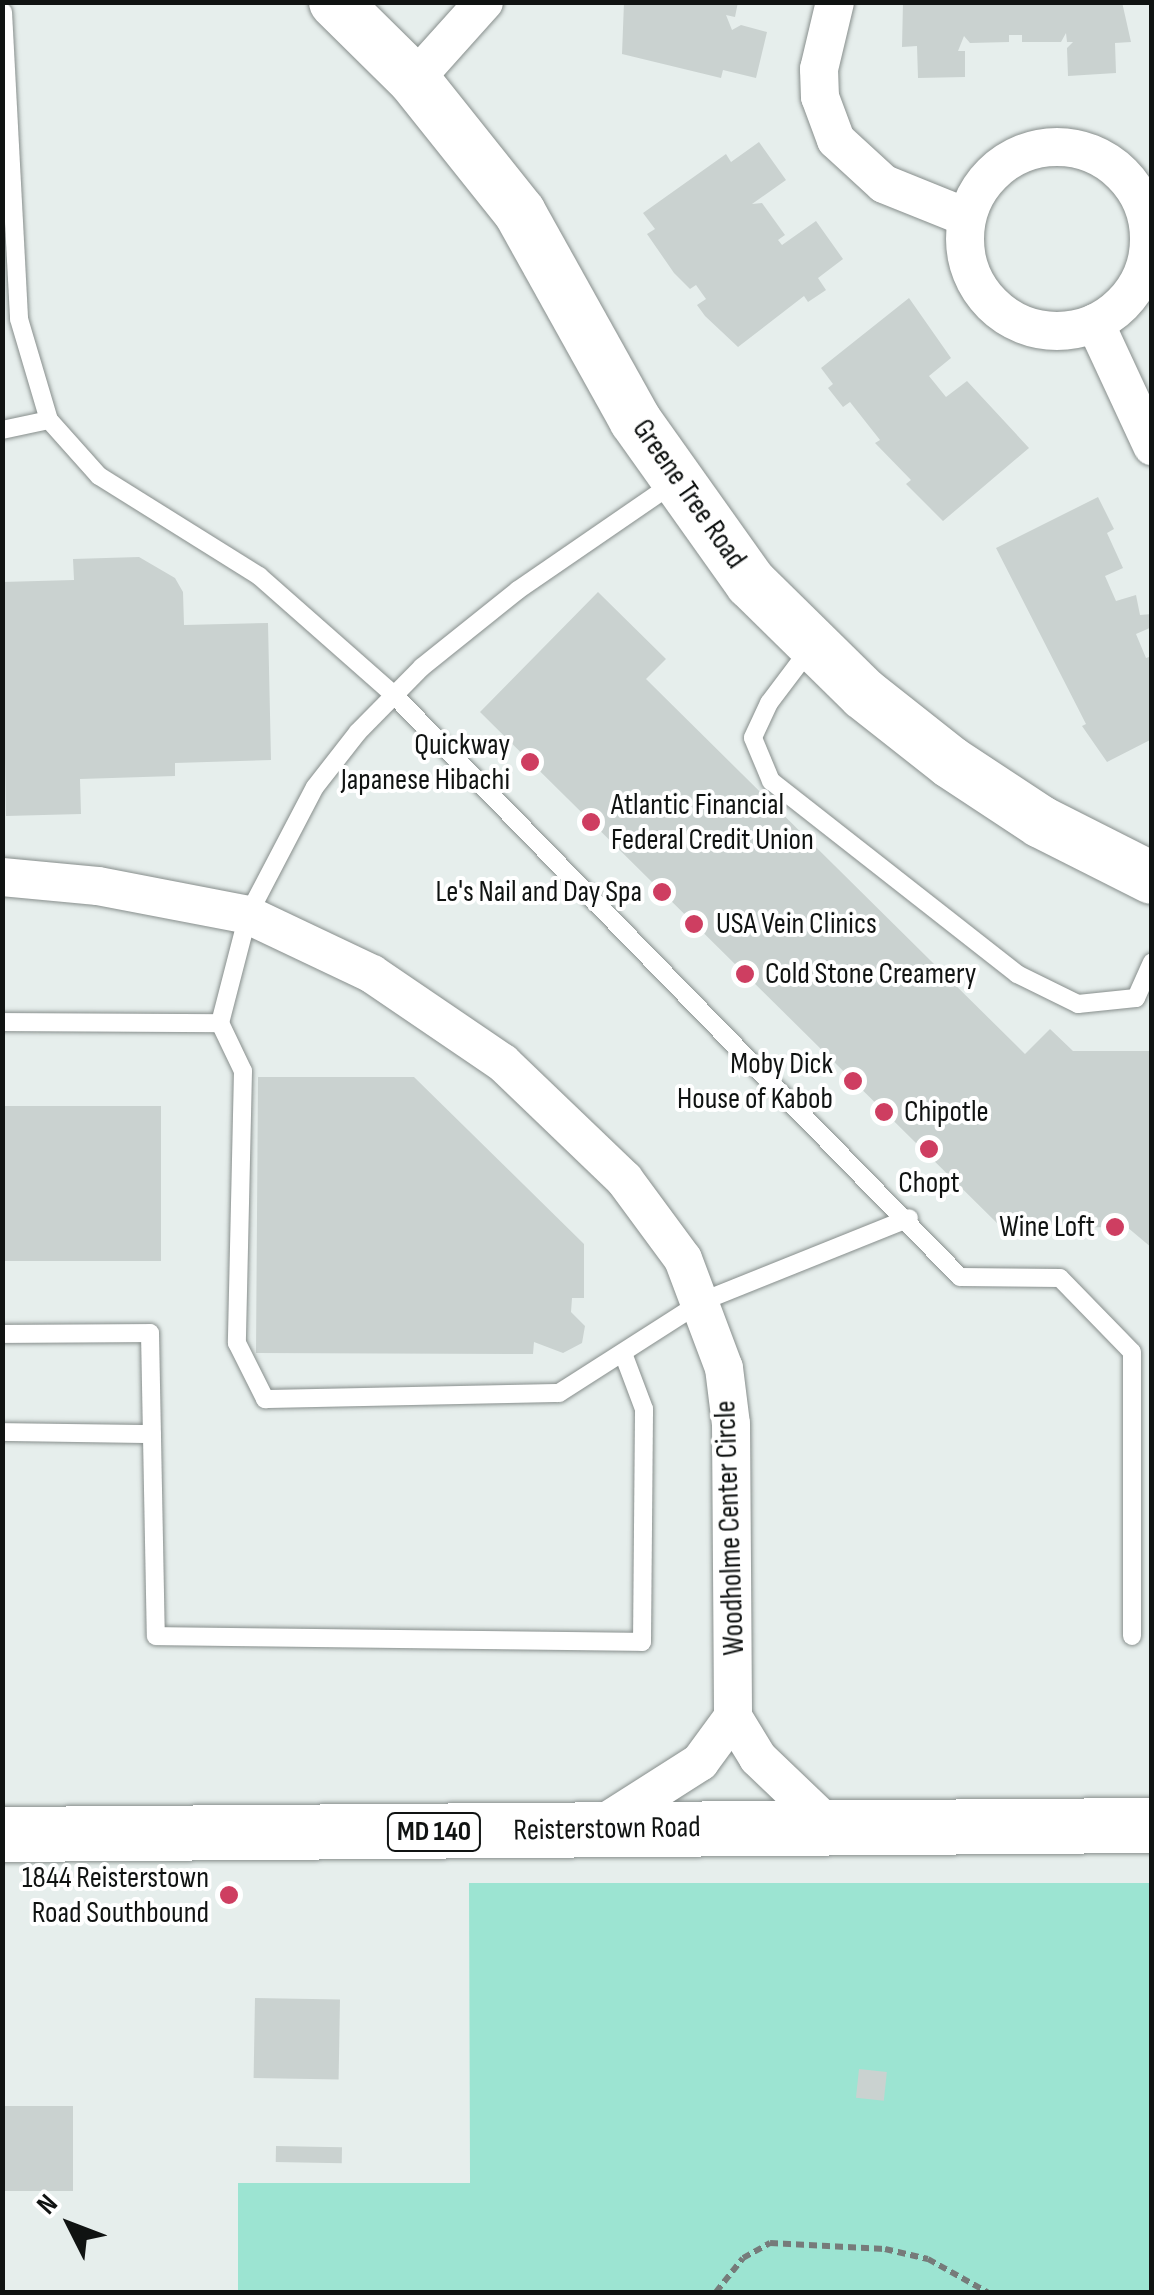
<!DOCTYPE html>
<html>
<head>
<meta charset="utf-8">
<style>
	body { margin:0 }
	#map { position:relative; width:1154px; height:2295px; overflow:hidden; background:#e6eeec; font-family:"Sofia Sans Condensed",sans-serif }
	div>[style] { position:absolute }
	.green>* { inset:0; background:#9ce4d2 }
	.building>* { inset:0; background:#cad2d0; transform-origin:0 0 }
	.path>* { height:6px; margin-top:-3px; transform-origin:0; background:repeating-linear-gradient(90deg,#767b7a 0 8px,transparent 0 13px) }
	.roads { filter:drop-shadow(0 0 2px #878e8c) drop-shadow(0 0 2px #878e8c) }
	.lane>* { height:18px; margin:-9px; padding:0 9px; transform-origin:9px; border-radius:9px; background:#fff }
	.street>* { height:38px; margin:-19px; padding:0 19px; transform-origin:19px; border-radius:19px; background:#fff }
	.street>.ring { margin:-19px; padding:0; box-sizing:content-box; background:none; border:38px solid #fff; border-radius:50% }
	.secondary>* { height:52px; margin:-26px; padding:0 26px; transform-origin:26px; border-radius:26px; background:#fff }
	.primary>* { height:55px; margin:-27.5px; padding:0 27.5px; transform-origin:27.5px; border-radius:27.5px; background:#fff }
	.dots>* { width:28px; height:28px; translate:-50% -50%; box-sizing:border-box; border:5px solid #fff; border-radius:50% }
	span { translate:-50% -50%; white-space:nowrap; text-align:center; line-height:1.15; -webkit-text-stroke:8px #fff; paint-order:stroke }
	.shield-label span { padding:2px 8px; background:#fff; border:2px solid; border-radius:8px; -webkit-text-stroke-width:0 }
	.shield-label { font-size:28px; color:#101312; font-weight:700 }
	.street-label { font-size:30px; color:#101312 }
	.poi-label { font-size:30px; color:#101312 }
	.right { translate:-100% -50%; text-align:right }
	.left { translate:0 -50%; text-align:left }
	.frame { position:absolute; inset:0; border:5px solid #101312; pointer-events:none }
	.north { position:absolute; left:20px; top:2175px; width:100px; height:100px; -webkit-text-stroke:8px #fff; paint-order:stroke; rotate:312deg; font-size:28px; font-weight:700; line-height:40px; text-align:center; color:#101312 }
	.north::after { content:''; display:block; margin:auto; width:35px; height:45px; background:#101312; clip-path:polygon(50% 0,100% 100%,50% 72%,0 100%) }
</style>
</head>
<body>
<div id="map">
	<div class="green">
		<i style="clip-path:polygon(469px 1883px,1151px 1883px,1151px 2292px,238px 2292px,238px 2183px,470px 2183px)"></i>
	</div>
	<div class="building">
		<i style="clip-path:polygon(624px 2px,738px 2px,735px 17px,726px 15px,732px 30px,741px 25px,767px 32px,756px 78px,723px 70px,721px 78px,622px 54px)"></i>
		<i style="clip-path:polygon(903px 2px,1122px 2px,1131px 42px,1115px 43px,1116px 73px,1068px 76px,1067px 48px,1073px 42px,1067px 42px,1066px 33px,1061px 42px,1022px 42px,1022px 35px,1009px 35px,1009px 42px,970px 43px,964px 36px,958px 51px,965px 51px,965px 77px,918px 78px,917px 46px,902px 47px)"></i>
		<i style="clip-path:polygon(759px 142px,786px 180px,752px 204px,762px 203px,785px 235px,778px 240px,782px 245px,816px 221px,843px 259px,818px 278px,826px 290px,808px 302px,804px 296px,738px 347px,705px 316px,697px 305px,706px 299px,696px 285px,690px 289px,674px 273px,647px 234px,655px 229px,643px 213px,726px 154px,731px 162px)"></i>
		<i style="clip-path:polygon(909px 298px,951px 358px,929px 376px,946px 397px,967px 381px,1029px 448px,943px 521px,906px 484px,911px 480px,875px 443px,880px 440px,850px 402px,843px 407px,828px 388px,833px 384px,821px 368px)"></i>
		<i style="clip-path:polygon(1098px 497px,1114px 529px,1107px 533px,1123px 568px,1105px 576px,1116px 601px,1136px 595px,1140px 615px,1152px 614px,1152px 627px,1136px 634px,1146px 658px,1152px 656px,1152px 739px,1107px 762px,1082px 726px,1086px 724px,996px 548px)"></i>
		<i style="clip-path:polygon(139px 557px,175px 578px,183px 592px,184px 625px,268px 623px,271px 760px,175px 763px,175px 776px,80px 779px,81px 814px,6px 816px,2px 582px,74px 580px,73px 559px)"></i>
		<i style="clip-path:polygon(598px 592px,666px 659px,646px 679px,1025px 1054px,1050px 1029px,1073px 1051px,1152px 1051px,1152px 1248px,1127px 1227px,1002px 1228px,480px 712px)"></i>
		<i style="clip-path:polygon(258px 1077px,414px 1077px,584px 1244px,584px 1298px,572px 1298px,571px 1312px,585px 1326px,582px 1343px,563px 1353px,534px 1342px,533px 1354px,256px 1353px)"></i>
		<i style="left:161px;top:1106px;width:155px;height:159px;rotate:90deg"></i>
		<i style="left:255px;top:1998px;width:85px;height:80px;rotate:1deg"></i>
		<i style="left:859px;top:2069px;width:28px;height:29px;rotate:6deg"></i>
		<i style="left:2px;top:2106px;width:71px;height:85px"></i>
		<i style="left:276px;top:2146px;width:66px;height:16px;rotate:1deg"></i>
	</div>
	<div class="path">
		<i style="left:716px;top:2292px;width:43px;rotate:-51.5deg"></i>
		<i style="left:743px;top:2258px;width:31px;rotate:-29deg"></i>
		<i style="left:770px;top:2243px;width:115px;rotate:3deg"></i>
		<i style="left:885px;top:2249px;width:44px;rotate:13.1deg"></i>
		<i style="left:928px;top:2259px;width:68px;rotate:29.2deg"></i>
	</div>
	<div class="roads">
		<div class="lane">
			<i style="left:3px;top:12px;width:307px;rotate:87deg"></i>
			<i style="left:19px;top:319px;width:105px;rotate:73.5deg"></i>
			<i style="left:49px;top:420px;width:75px;rotate:48.2deg"></i>
			<i style="left:99px;top:476px;width:189px;rotate:32deg"></i>
			<i style="left:259px;top:576px;width:179px;rotate:41.4deg"></i>
			<i style="left:393px;top:694px;width:813px;rotate:45.8deg"></i>
			<i style="left:960px;top:1277px;width:100px;rotate:0.6deg"></i>
			<i style="left:1060px;top:1278px;width:103px;rotate:45.8deg"></i>
			<i style="left:1132px;top:1352px;width:284px;rotate:90deg"></i>
			<i style="left:2px;top:430px;width:48px;rotate:-12deg"></i>
			<i style="left:812px;top:646px;width:71px;rotate:127deg"></i>
			<i style="left:769px;top:703px;width:38px;rotate:115deg"></i>
			<i style="left:753px;top:738px;width:47px;rotate:67.3deg"></i>
			<i style="left:771px;top:781px;width:313px;rotate:38.1deg"></i>
			<i style="left:1017px;top:974px;width:68px;rotate:26.2deg"></i>
			<i style="left:1078px;top:1004px;width:58px;rotate:-5.9deg"></i>
			<i style="left:1136px;top:998px;width:39px;rotate:-66deg"></i>
			<i style="left:2px;top:1022px;width:218px;rotate:0.3deg"></i>
			<i style="left:220px;top:1023px;width:112px;rotate:-75.5deg"></i>
			<i style="left:248px;top:915px;width:144px;rotate:-62.4deg"></i>
			<i style="left:315px;top:787px;width:70px;rotate:-52deg"></i>
			<i style="left:358px;top:732px;width:91px;rotate:-45.4deg"></i>
			<i style="left:422px;top:667px;width:123px;rotate:-38.7deg"></i>
			<i style="left:518px;top:590px;width:191px;rotate:-34.5deg"></i>
			<i style="left:220px;top:1023px;width:53px;rotate:64.4deg"></i>
			<i style="left:243px;top:1071px;width:272px;rotate:91.3deg"></i>
			<i style="left:237px;top:1343px;width:63px;rotate:63.4deg"></i>
			<i style="left:265px;top:1399px;width:294px;rotate:-1.2deg"></i>
			<i style="left:559px;top:1393px;width:171px;rotate:-32.6deg"></i>
			<i style="left:703px;top:1301px;width:222px;rotate:-21.9deg"></i>
			<i style="left:2px;top:1334px;width:148px;rotate:-0.4deg"></i>
			<i style="left:150px;top:1333px;width:303px;rotate:88.9deg"></i>
			<i style="left:156px;top:1636px;width:486px;rotate:0.7deg"></i>
			<i style="left:642px;top:1642px;width:233px;rotate:-89.5deg"></i>
			<i style="left:644px;top:1409px;width:60px;rotate:-110.6deg"></i>
			<i style="left:2px;top:1432px;width:150px;rotate:0.8deg"></i>
		</div>
		<div class="street">
			<i style="left:835px;top:2px;width:69px;rotate:103.4deg"></i>
			<i style="left:819px;top:69px;width:28px;rotate:88deg"></i>
			<i style="left:820px;top:97px;width:46px;rotate:69.6deg"></i>
			<i style="left:836px;top:140px;width:65px;rotate:42.5deg"></i>
			<i style="left:884px;top:184px;width:88px;rotate:21.9deg"></i>
			<i style="left:414px;top:80px;width:105px;rotate:-48.1deg"></i>
			<i class="ring" style="left:965px;top:147px;width:146px;height:146px"></i>
			<i style="left:1095px;top:323px;width:136px;rotate:65.1deg"></i>
			<i style="left:2px;top:877px;width:96px;rotate:5.4deg"></i>
			<i style="left:98px;top:886px;width:153px;rotate:10.9deg"></i>
			<i style="left:248px;top:915px;width:137px;rotate:25.4deg"></i>
			<i style="left:372px;top:974px;width:158px;rotate:34.2deg"></i>
			<i style="left:503px;top:1063px;width:168px;rotate:43.8deg"></i>
			<i style="left:624px;top:1179px;width:99px;rotate:53.6deg"></i>
			<i style="left:683px;top:1259px;width:116px;rotate:69.4deg"></i>
			<i style="left:724px;top:1368px;width:56px;rotate:82.9deg"></i>
			<i style="left:731px;top:1424px;width:293px;rotate:89.6deg"></i>
			<i style="left:733px;top:1717px;width:48px;rotate:58.6deg"></i>
			<i style="left:758px;top:1758px;width:97px;rotate:43.7deg"></i>
			<i style="left:598px;top:1827px;width:121px;rotate:-32.5deg"></i>
			<i style="left:700px;top:1762px;width:56px;rotate:-53.7deg"></i>
		</div>
		<div class="secondary">
			<i style="left:335px;top:2px;width:111px;rotate:44.6deg"></i>
			<i style="left:414px;top:80px;width:170px;rotate:51.4deg"></i>
			<i style="left:520px;top:213px;width:237px;rotate:60.9deg"></i>
			<i style="left:635px;top:420px;width:200px;rotate:54.6deg"></i>
			<i style="left:751px;top:583px;width:158px;rotate:44.5deg"></i>
			<i style="left:864px;top:694px;width:110px;rotate:38.3deg"></i>
			<i style="left:950px;top:762px;width:109px;rotate:33.4deg"></i>
			<i style="left:1041px;top:822px;width:124px;rotate:26.8deg"></i>
		</div>
		<div class="primary">
			<i style="left:2px;top:1834px;width:1150px;rotate:-0.45deg"></i>
		</div>
	</div>
	<div class="dots">
		<i style="left:530px;top:762px;background:#ce3e61"></i>
		<i style="left:591px;top:822px;background:#ce3e61"></i>
		<i style="left:662px;top:892px;background:#ce3e61"></i>
		<i style="left:694px;top:924px;background:#ce3e61"></i>
		<i style="left:745px;top:974px;background:#ce3e61"></i>
		<i style="left:853px;top:1081px;background:#ce3e61"></i>
		<i style="left:884px;top:1112px;background:#ce3e61"></i>
		<i style="left:929px;top:1149px;background:#ce3e61"></i>
		<i style="left:1115px;top:1227px;background:#ce3e61"></i>
		<i style="left:229px;top:1895px;background:#ce3e61"></i>
	</div>
	<div class="shield-label">
		<span style="left:434px;top:1832px">MD 140</span>
	</div>
	<div class="street-label">
		<span style="left:689px;top:494px;rotate:55deg">Greene Tree Road</span>
		<span style="left:730px;top:1528px;rotate:-92deg">Woodholme Center Circle</span>
		<span style="left:607px;top:1829px;rotate:-1deg">Reisterstown Road</span>
	</div>
	<div class="poi-label">
		<span class="right" style="left:510px;top:762px">Quickway<br>Japanese Hibachi</span>
		<span class="left" style="left:611px;top:822px">Atlantic Financial<br>Federal Credit Union</span>
		<span class="right" style="left:642px;top:892px">Le's Nail and Day Spa</span>
		<span class="left" style="left:716px;top:924px">USA Vein Clinics</span>
		<span class="left" style="left:765px;top:974px">Cold Stone Creamery</span>
		<span class="right" style="left:833px;top:1081px">Moby Dick<br>House of Kabob</span>
		<span class="left" style="left:904px;top:1112px">Chipotle</span>
		<span style="left:929px;top:1183px">Chopt</span>
		<span class="right" style="left:1095px;top:1227px">Wine Loft</span>
		<span class="right" style="left:209px;top:1895px">1844 Reisterstown<br>Road Southbound</span>
	</div>
	<div class="frame"></div>
	<div class="north">N</div>
</div>
</body>
</html>
